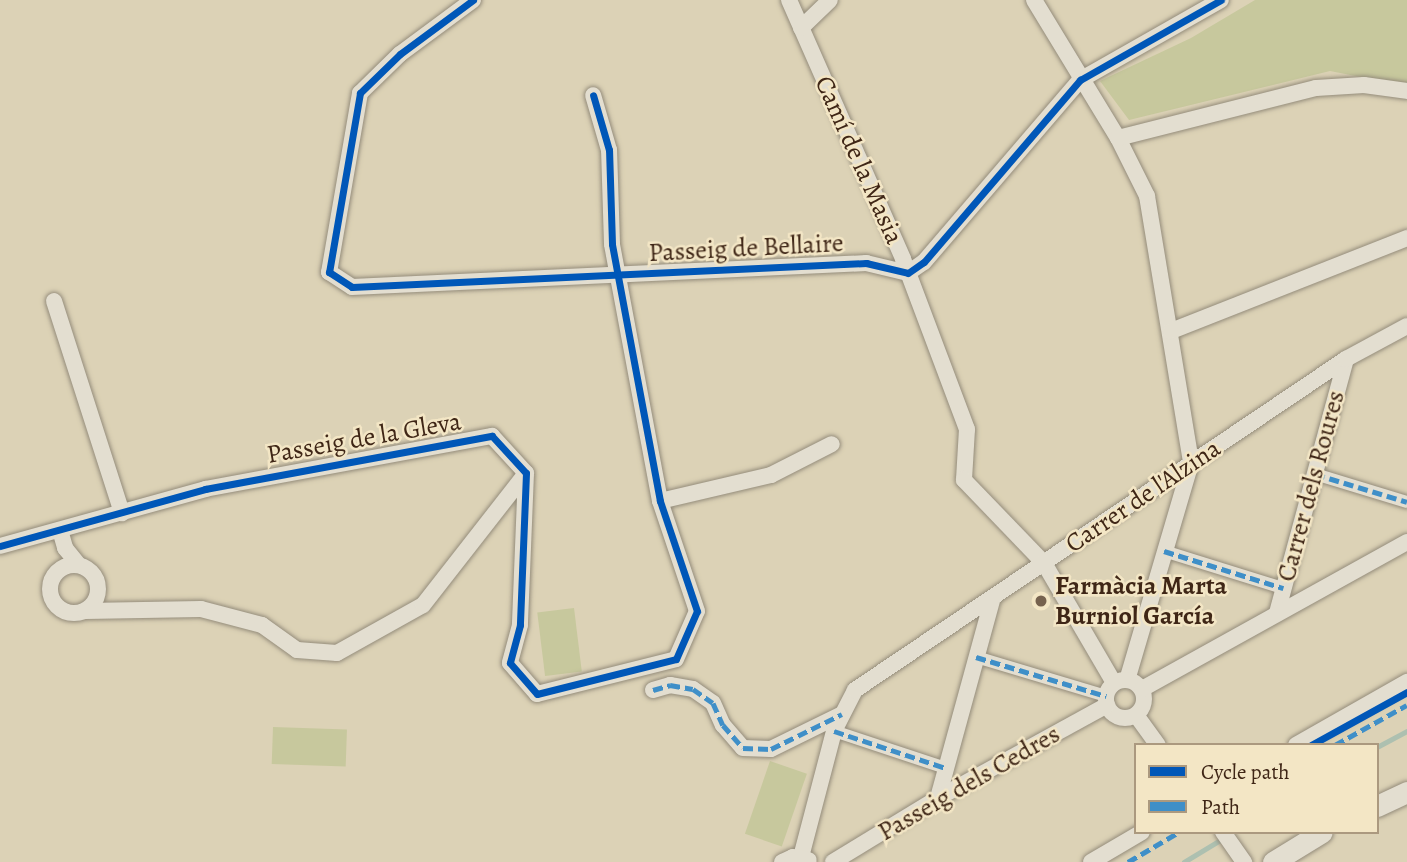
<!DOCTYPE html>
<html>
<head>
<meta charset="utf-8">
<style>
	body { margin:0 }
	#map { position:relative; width:1407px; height:862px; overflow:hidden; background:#dcd2b6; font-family:Alegreya,serif }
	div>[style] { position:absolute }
	.green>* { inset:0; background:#c7c89d; transform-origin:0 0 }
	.stream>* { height:4.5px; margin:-2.25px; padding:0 2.25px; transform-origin:2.25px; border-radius:2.25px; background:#adc0b0 }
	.roads { filter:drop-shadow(0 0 2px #948c7b) drop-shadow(0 0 2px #948c7b) }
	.pedestrian>* { height:12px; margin:-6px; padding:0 6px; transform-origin:6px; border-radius:6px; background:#e3ded0 }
	.minor>* { height:16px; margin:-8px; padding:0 8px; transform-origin:8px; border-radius:8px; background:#e3ded0 }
	.minor>.ring { margin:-8px; padding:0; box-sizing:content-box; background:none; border:16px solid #e3ded0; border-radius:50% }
	.tertiary>* { height:21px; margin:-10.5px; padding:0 10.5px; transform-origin:10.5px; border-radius:10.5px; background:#e3ded0 }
	.quiet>* { height:5px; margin-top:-2.5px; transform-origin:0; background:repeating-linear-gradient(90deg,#3f8fc8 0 10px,transparent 0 15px) }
	.cycleway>* { height:7px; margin:-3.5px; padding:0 3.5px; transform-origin:3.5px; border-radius:3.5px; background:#0057b8 }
	.dots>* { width:19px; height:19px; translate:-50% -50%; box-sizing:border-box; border:4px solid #f3e6c5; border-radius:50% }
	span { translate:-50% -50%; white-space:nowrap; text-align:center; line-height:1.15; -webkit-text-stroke:5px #f3e6c5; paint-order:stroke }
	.street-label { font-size:26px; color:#3f2616 }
	.poi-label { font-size:26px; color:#3f2616; font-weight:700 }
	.left { translate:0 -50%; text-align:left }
	.legend { position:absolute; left:1134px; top:743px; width:245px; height:91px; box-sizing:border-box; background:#f3e6c5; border:2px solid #ab997f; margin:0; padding:9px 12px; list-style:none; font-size:21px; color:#3f2616 }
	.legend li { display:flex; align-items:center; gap:14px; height:35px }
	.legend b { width:35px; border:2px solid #ab997f }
</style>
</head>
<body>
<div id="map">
	<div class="green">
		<i style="clip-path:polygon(1255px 0,1407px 0,1407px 86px,1330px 71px,1129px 120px,1100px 81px,1191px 38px)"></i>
		<i style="left:574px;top:608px;width:64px;height:37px;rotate:83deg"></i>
		<i style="left:273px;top:727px;width:74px;height:37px;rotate:2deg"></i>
		<i style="left:770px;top:761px;width:39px;height:77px;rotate:19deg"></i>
	</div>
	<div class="stream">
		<i style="left:1377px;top:747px;width:34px;rotate:-28deg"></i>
		<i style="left:1184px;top:862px;width:44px;rotate:-31.2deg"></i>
	</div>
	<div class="roads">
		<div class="pedestrian">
			<i style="left:1315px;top:474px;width:96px;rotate:16.9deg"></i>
			<i style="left:1164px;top:551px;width:125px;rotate:17.3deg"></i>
			<i style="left:976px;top:657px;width:136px;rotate:16.7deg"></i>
			<i style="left:834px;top:731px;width:118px;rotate:18.3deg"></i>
		</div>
		<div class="minor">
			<i style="left:473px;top:0;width:91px;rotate:143.5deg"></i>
			<i style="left:400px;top:54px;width:56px;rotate:135.7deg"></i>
			<i style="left:360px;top:93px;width:182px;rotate:99.8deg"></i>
			<i style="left:329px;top:272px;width:27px;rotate:33deg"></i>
			<i style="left:352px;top:287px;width:515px;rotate:-2.67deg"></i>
			<i style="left:866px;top:263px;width:43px;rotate:13.4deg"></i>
			<i style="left:908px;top:273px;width:19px;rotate:-35deg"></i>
			<i style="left:924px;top:262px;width:240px;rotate:-49.4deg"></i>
			<i style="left:1080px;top:80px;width:162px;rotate:-29.6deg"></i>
			<i style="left:789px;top:0;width:283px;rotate:66.2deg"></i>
			<i style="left:903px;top:259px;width:182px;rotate:69.4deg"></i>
			<i style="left:967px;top:429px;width:51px;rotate:93.4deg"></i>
			<i style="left:964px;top:480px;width:115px;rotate:46.1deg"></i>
			<i style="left:1044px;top:563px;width:139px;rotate:59.7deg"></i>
			<i style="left:1034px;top:0;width:162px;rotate:58.7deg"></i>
			<i style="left:1118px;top:138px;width:65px;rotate:63.4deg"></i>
			<i style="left:1147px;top:196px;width:271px;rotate:80.6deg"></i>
			<i style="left:1191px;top:463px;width:226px;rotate:106.4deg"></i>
			<i style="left:801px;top:28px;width:40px;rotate:-44deg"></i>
			<i style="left:1118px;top:138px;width:204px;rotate:-14.2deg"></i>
			<i style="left:1316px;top:88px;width:48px;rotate:-3.6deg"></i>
			<i style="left:1364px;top:85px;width:43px;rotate:7.9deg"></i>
			<i style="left:54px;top:301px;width:223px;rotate:72.2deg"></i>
			<i style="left:1171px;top:331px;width:254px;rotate:-21.5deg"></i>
			<i style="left:660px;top:501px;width:114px;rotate:-13.2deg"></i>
			<i style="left:771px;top:475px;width:68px;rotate:-26.9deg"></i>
			<i style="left:60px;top:530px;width:19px;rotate:74deg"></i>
			<i style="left:65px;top:548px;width:21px;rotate:51deg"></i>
			<i style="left:0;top:546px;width:213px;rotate:-15.5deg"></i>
			<i style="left:205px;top:489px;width:292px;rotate:-10.5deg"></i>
			<i style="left:492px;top:436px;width:50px;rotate:47.4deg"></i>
			<i style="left:526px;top:473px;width:152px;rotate:92.3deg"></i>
			<i style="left:520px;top:625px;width:39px;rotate:105deg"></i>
			<i style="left:510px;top:663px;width:41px;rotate:48.9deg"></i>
			<i style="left:537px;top:694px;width:143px;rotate:-14.1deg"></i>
			<i style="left:676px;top:659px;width:52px;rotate:-66.4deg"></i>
			<i style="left:697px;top:611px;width:116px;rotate:-108.6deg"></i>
			<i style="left:660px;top:501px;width:261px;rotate:-100.6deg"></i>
			<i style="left:612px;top:244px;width:94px;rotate:-91.8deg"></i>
			<i style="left:609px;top:150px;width:57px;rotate:-106.2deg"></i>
			<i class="ring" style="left:50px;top:565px;width:32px;height:32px"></i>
			<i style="left:85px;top:611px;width:116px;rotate:-1deg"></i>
			<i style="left:201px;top:609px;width:63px;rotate:14.7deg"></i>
			<i style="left:262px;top:625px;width:43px;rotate:35.5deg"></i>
			<i style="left:297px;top:650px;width:40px;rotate:4.3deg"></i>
			<i style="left:337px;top:653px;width:98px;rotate:-29.2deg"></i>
			<i style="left:423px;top:605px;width:167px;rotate:-52deg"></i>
			<i style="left:1277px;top:613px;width:263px;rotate:-74.8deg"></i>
			<i class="ring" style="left:1106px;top:680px;width:22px;height:22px"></i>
			<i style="left:1142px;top:689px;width:303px;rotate:-29deg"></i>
			<i style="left:653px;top:690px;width:18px;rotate:-16deg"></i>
			<i style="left:670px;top:685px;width:23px;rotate:10deg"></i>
			<i style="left:693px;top:689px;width:24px;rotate:35deg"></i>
			<i style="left:713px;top:703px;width:24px;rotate:66deg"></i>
			<i style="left:723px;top:725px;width:30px;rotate:49deg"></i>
			<i style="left:743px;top:748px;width:28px;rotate:2deg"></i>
			<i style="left:771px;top:749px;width:79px;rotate:-26.2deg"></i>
			<i style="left:1136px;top:715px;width:37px;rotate:54deg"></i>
			<i style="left:1296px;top:745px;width:128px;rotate:-29.6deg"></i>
			<i style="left:938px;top:798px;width:205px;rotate:-74.7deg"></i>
			<i style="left:1223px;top:832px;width:37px;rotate:55deg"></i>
			<i style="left:801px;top:857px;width:130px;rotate:-75.3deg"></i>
			<i style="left:834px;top:731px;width:46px;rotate:-62.9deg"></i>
			<i style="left:855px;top:690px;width:592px;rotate:-33.99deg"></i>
			<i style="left:1346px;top:359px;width:69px;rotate:-28.4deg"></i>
			<i style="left:782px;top:862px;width:12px;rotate:-24deg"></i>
			<i style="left:793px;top:857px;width:16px;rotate:11deg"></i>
			<i style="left:833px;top:862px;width:123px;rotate:-31.4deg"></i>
			<i style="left:938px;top:798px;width:193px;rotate:-28.8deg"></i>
			<i style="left:1091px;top:862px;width:59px;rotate:-30.5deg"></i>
		</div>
		<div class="tertiary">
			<i style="left:1377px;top:806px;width:33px;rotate:-25deg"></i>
			<i style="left:1273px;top:862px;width:57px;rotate:-31.5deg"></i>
		</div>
	</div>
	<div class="quiet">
		<i style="left:1315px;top:474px;width:96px;rotate:16.9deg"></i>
		<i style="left:1164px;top:551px;width:125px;rotate:17.3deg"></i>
		<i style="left:976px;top:657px;width:136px;rotate:16.7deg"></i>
		<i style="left:653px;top:690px;width:18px;rotate:-16deg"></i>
		<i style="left:670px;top:685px;width:23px;rotate:10deg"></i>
		<i style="left:693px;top:689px;width:24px;rotate:35deg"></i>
		<i style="left:713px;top:703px;width:24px;rotate:66deg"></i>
		<i style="left:723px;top:725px;width:30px;rotate:49deg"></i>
		<i style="left:743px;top:748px;width:28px;rotate:2deg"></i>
		<i style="left:771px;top:749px;width:79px;rotate:-26.2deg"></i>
		<i style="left:834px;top:731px;width:118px;rotate:18.3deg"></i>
		<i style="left:1335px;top:745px;width:82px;rotate:-29.1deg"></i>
		<i style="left:1128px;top:862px;width:59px;rotate:-30.5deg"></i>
	</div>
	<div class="cycleway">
		<i style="left:473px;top:0;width:91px;rotate:143.5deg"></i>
		<i style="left:400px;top:54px;width:56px;rotate:135.7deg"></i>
		<i style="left:360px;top:93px;width:182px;rotate:99.8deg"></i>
		<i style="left:329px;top:272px;width:27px;rotate:33deg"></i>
		<i style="left:352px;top:287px;width:515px;rotate:-2.67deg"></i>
		<i style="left:866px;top:263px;width:43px;rotate:13.4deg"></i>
		<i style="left:908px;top:273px;width:19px;rotate:-35deg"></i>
		<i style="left:924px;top:262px;width:240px;rotate:-49.4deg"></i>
		<i style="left:1080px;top:80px;width:162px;rotate:-29.6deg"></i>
		<i style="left:0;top:546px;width:213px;rotate:-15.5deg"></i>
		<i style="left:205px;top:489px;width:292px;rotate:-10.5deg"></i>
		<i style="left:492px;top:436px;width:50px;rotate:47.4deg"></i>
		<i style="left:526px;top:473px;width:152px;rotate:92.3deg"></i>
		<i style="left:520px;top:625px;width:39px;rotate:105deg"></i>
		<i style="left:510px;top:663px;width:41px;rotate:48.9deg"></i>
		<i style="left:537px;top:694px;width:143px;rotate:-14.1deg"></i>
		<i style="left:676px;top:659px;width:52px;rotate:-66.4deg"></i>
		<i style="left:697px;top:611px;width:116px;rotate:-108.6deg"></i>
		<i style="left:660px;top:501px;width:261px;rotate:-100.6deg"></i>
		<i style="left:612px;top:244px;width:94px;rotate:-91.8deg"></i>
		<i style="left:609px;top:150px;width:57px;rotate:-106.2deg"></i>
		<i style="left:1311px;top:745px;width:110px;rotate:-28.9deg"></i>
	</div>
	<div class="dots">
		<i style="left:1041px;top:601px;background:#76624e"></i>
	</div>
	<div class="street-label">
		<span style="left:859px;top:160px;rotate:66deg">Camí de la Masia</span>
		<span style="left:746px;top:248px;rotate:-3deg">Passeig de Bellaire</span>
		<span style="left:364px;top:438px;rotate:-10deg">Passeig de la Gleva</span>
		<span style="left:1311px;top:486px;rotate:-75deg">Carrer dels Roures</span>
		<span style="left:1143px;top:496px;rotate:-34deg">Carrer de l'Alzina</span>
		<span style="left:969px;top:783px;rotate:-30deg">Passeig dels Cedres</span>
	</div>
	<div class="poi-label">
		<span class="left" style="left:1055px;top:601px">Farmàcia Marta<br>Burniol García</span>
	</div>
	<ul class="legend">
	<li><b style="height:9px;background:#0057b8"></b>Cycle path</li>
	<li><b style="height:9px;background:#3f8fc8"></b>Path</li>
	</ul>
</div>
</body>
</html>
